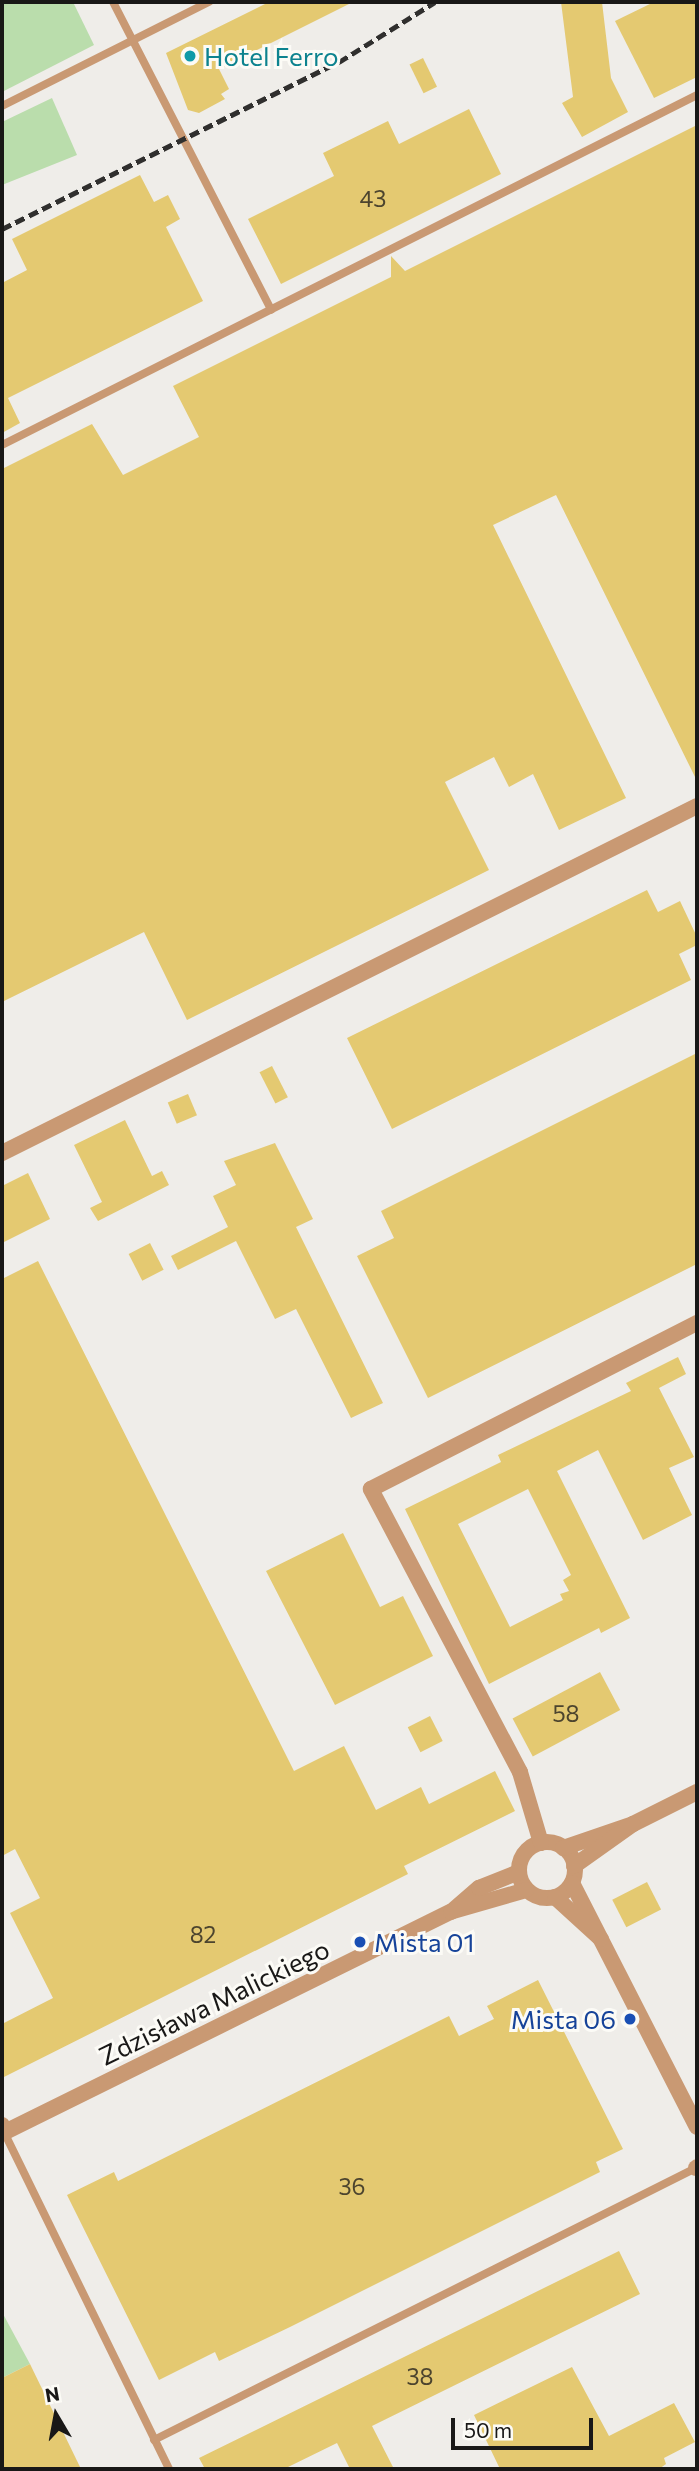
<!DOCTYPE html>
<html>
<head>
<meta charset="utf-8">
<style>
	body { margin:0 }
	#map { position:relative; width:699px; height:2471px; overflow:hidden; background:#efede9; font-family:Commissioner,sans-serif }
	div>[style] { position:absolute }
	.green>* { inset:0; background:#baddac }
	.building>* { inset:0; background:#e4c971; transform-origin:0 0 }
	.lane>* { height:8px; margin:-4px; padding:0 4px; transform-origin:4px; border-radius:4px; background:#c99973 }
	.street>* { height:16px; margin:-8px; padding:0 8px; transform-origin:8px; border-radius:8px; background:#c99973 }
	.street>.ring { margin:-8px; padding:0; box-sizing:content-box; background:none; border:16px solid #c99973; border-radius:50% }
	.rail>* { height:5px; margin-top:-2.5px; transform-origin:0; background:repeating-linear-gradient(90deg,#302f2e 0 10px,transparent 0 15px) }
	.dots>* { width:19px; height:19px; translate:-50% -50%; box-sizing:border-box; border:4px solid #fcfbf6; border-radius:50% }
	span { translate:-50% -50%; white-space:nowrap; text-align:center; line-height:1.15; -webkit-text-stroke:6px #fcfbf6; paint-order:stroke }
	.number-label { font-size:23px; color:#4c442e }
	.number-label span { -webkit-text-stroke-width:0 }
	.culture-label { font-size:26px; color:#0d838f }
	.left { translate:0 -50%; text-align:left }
	.transit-label { font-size:26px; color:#164399 }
	.right { translate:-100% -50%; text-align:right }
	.street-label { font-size:26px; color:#191817 }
	.frame { position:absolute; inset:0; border:4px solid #191817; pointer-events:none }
	.north { position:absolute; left:21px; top:2380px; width:70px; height:70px; -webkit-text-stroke:5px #fcfbf6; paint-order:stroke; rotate:350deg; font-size:19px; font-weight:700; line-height:28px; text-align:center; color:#191817 }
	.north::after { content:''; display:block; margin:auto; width:24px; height:32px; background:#191817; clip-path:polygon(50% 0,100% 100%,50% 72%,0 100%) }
	.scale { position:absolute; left:451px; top:2418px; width:142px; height:32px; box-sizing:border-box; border:4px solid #191817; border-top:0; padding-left:9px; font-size:21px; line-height:24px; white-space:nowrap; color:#191817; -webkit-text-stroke:5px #fcfbf6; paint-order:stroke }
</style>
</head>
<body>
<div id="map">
	<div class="green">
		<i style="clip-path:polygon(2px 2px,73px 2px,94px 45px,2px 92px)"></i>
		<i style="clip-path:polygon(52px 98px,77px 155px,2px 185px,2px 122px)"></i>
		<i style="clip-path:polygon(2px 2312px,30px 2364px,2px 2378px)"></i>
	</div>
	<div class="building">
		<i style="clip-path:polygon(269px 2px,353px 2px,219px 69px,229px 89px,221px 94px,225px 99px,199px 113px,188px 110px,166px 53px)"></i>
		<i style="clip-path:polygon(561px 2px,602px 2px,611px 78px,628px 112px,582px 137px,562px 103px,573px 97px)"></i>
		<i style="clip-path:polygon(654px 2px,697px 2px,697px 77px,654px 98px,615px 21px)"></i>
		<i style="left:423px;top:58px;width:32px;height:15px;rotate:64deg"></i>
		<i style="clip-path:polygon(469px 109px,501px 174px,281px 284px,248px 219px,334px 176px,323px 153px,388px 121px,399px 144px)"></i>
		<i style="clip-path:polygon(697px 125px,697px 781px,556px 495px,493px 525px,626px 798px,559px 830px,533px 774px,509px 787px,494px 757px,445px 782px,489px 870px,187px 1020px,144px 932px,2px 1002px,2px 469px,92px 424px,123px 475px,199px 437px,173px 386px,391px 277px,391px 256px,405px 271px)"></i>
		<i style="clip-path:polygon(140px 175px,154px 202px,168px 195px,180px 219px,166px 227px,203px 301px,8px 398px,20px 423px,2px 433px,2px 283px,27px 270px,12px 239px)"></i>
		<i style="clip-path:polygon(647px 890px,658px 912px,680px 901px,697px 937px,697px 945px,679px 954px,691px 980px,392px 1129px,347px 1038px)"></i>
		<i style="clip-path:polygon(697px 1053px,697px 1264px,428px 1398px,357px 1256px,394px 1238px,381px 1211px)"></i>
		<i style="left:272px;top:1066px;width:35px;height:14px;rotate:63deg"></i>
		<i style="left:188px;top:1094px;width:23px;height:22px;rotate:67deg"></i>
		<i style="clip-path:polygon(125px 1120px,152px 1176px,162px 1171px,169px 1185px,98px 1221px,90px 1208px,102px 1202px,74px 1145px)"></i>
		<i style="clip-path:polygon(275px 1143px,313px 1219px,296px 1227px,383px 1403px,351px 1418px,296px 1309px,275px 1319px,236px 1241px,178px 1270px,171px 1256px,228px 1227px,213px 1196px,236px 1185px,224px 1161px)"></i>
		<i style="clip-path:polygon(28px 1173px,50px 1219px,2px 1243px,2px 1186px)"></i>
		<i style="left:150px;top:1243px;width:30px;height:24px;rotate:63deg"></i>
		<i style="clip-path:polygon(38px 1261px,294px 1771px,344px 1746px,376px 1810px,421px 1787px,429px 1804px,495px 1771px,515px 1811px,404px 1866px,408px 1874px,2px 2078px,2px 2024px,53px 1998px,10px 1913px,40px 1898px,15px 1849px,2px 1856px,2px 1279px)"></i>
		<i style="clip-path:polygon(evenodd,678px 1357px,686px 1374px,659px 1388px,694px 1457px,669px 1468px,692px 1515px,643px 1540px,598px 1450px,557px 1471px,630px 1618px,601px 1633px,599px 1628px,489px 1684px,405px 1509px,501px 1462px,498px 1455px,631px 1391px,626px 1383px,678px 1357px,528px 1489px,571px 1575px,563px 1580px,569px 1591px,560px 1594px,563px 1600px,510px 1627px,458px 1524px,528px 1489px)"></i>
		<i style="clip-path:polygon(343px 1533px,380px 1607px,403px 1596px,433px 1656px,335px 1705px,266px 1571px)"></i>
		<i style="left:600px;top:1672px;width:43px;height:99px;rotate:62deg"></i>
		<i style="left:430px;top:1716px;width:28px;height:25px;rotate:63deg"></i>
		<i style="left:647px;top:1882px;width:31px;height:39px;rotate:63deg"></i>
		<i style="clip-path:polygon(538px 1980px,623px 2149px,596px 2162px,600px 2172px,290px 2327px,219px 2361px,215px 2352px,159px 2380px,67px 2195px,114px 2172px,118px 2181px,449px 2016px,459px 2036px,494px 2019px,487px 2006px)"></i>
		<i style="clip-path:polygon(619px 2251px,640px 2294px,372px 2426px,394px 2469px,350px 2469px,337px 2443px,284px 2469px,205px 2469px,199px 2458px)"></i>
		<i style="clip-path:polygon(30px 2364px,81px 2469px,2px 2469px,2px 2378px)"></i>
		<i style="clip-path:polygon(572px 2367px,609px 2436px,674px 2403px,695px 2442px,664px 2458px,666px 2464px,659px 2469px,500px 2469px,474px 2415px)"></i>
	</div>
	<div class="lane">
		<i style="left:113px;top:2px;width:346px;rotate:62.8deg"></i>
		<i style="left:2px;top:106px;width:232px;rotate:-26.7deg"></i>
		<i style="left:2px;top:445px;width:778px;rotate:-26.73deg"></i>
		<i style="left:4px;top:2132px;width:375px;rotate:63.9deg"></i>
		<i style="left:154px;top:2440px;width:606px;rotate:-26.65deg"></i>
	</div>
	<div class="street">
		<i style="left:2px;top:1153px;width:777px;rotate:-26.53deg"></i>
		<i class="ring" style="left:519px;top:1842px;width:40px;height:40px"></i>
		<i style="left:541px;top:1843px;width:74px;rotate:-106.5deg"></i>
		<i style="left:520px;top:1772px;width:320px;rotate:-117.8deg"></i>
		<i style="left:371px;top:1489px;width:366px;rotate:-27deg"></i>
		<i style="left:563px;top:1848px;width:74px;rotate:-18.9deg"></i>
		<i style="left:633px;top:1824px;width:72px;rotate:-26.6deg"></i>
		<i style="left:574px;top:1866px;width:72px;rotate:-35.4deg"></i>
		<i style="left:572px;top:1883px;width:274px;rotate:62.9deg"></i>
		<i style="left:555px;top:1897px;width:62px;rotate:42.4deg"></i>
		<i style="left:453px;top:1911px;width:76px;rotate:-16deg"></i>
		<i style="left:2px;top:2125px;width:8px;rotate:67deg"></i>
		<i style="left:5px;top:2132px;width:497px;rotate:-26.3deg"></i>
		<i style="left:451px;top:1912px;width:37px;rotate:-41deg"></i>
		<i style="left:479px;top:1888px;width:43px;rotate:-21.8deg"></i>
		<i style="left:696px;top:2168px;width:1px;rotate:-45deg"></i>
	</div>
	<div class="rail">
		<i style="left:2px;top:229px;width:376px;rotate:-26.4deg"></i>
		<i style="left:339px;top:62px;width:113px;rotate:-32deg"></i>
	</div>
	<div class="dots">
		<i style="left:190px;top:56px;background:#0f9aa8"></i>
		<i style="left:360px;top:1942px;background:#1a4fb4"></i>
		<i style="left:630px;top:2019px;background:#1a4fb4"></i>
	</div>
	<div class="number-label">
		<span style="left:373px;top:198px">43</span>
		<span style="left:566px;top:1713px">58</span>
		<span style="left:203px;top:1934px">82</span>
		<span style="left:352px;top:2186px">36</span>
		<span style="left:420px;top:2376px">38</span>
	</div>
	<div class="culture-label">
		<span class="left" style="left:204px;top:56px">Hotel Ferro</span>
	</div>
	<div class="transit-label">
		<span class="left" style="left:374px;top:1942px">Mista 01</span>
		<span class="right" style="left:616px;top:2019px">Mista 06</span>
	</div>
	<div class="street-label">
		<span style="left:214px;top:2002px;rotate:-26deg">Zdzisława Malickiego</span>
	</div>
	<div class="frame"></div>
	<div class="north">N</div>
	<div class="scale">50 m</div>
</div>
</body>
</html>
